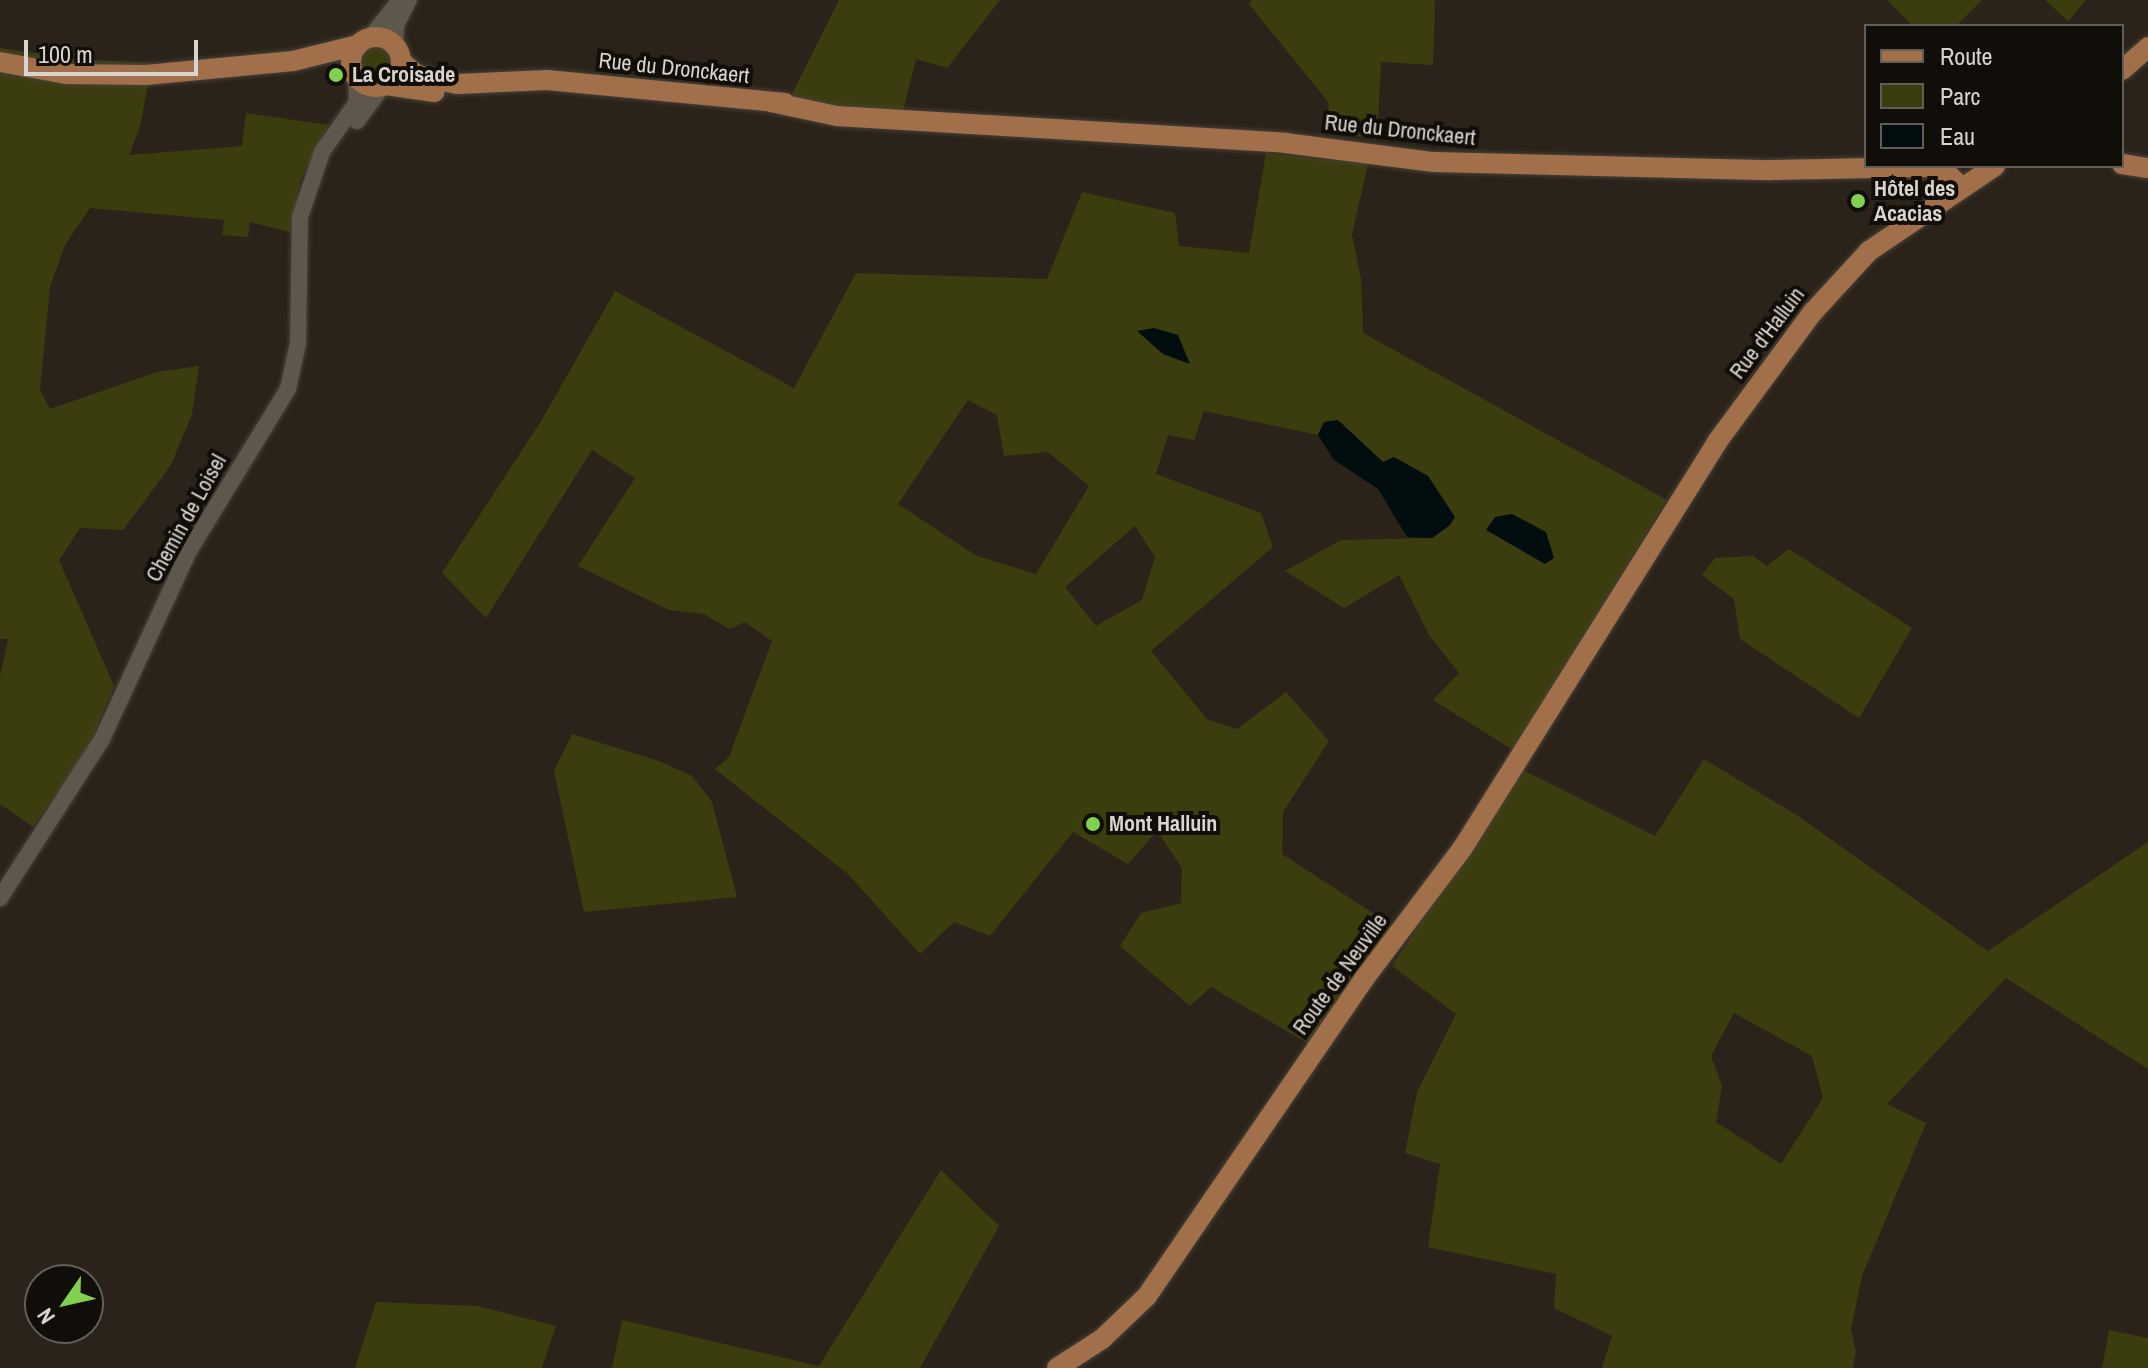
<!DOCTYPE html>
<html>
<head>
<meta charset="utf-8">
<style>
	body { margin:0 }
	#map { position:relative; width:2148px; height:1368px; overflow:hidden; background:#2b2319; font-family:"Archivo Narrow",sans-serif }
	div>[style] { position:absolute }
	.green>* { inset:0; background:#3c3d0e }
	.round { border-radius:50% }
	.water>* { inset:0; background:#020d0f }
	.roads { filter:drop-shadow(0 0 2px #464138) drop-shadow(0 0 2px #464138) }
	.minor>* { height:16px; margin:-8px; padding:0 8px; transform-origin:8px; border-radius:8px; background:#60574c }
	.major>* { height:20px; margin:-10px; padding:0 10px; transform-origin:10px; border-radius:10px; background:#a16f4a }
	.major>.ring { margin:-10px; padding:0; box-sizing:content-box; background:none; border:20px solid #a16f4a; border-radius:50% }
	.dots>* { width:22px; height:22px; translate:-50% -50%; box-sizing:border-box; border:4px solid #110d09; border-radius:50% }
	span { translate:-50% -50%; white-space:nowrap; text-align:center; line-height:1.15; -webkit-text-stroke:8px #110d09; paint-order:stroke }
	.street-label { font-size:22px; color:#d9d4cd }
	.poi-label { font-size:22px; color:#d9d4cd; font-weight:700 }
	.left { translate:0 -50%; text-align:left }
	.legend { position:absolute; left:1864px; top:24px; width:260px; height:144px; box-sizing:border-box; background:#110d09; border:2px solid #615d57; margin:0; padding:10px 14px; list-style:none; font-size:24px; color:#d9d4cd }
	.legend li { display:flex; align-items:center; gap:16px; height:40px }
	.legend b { width:40px; border:2px solid #615d57 }
	.north { position:absolute; left:24px; top:1264px; width:80px; height:80px; box-sizing:border-box; background:#110d09; border:2px solid #615d57; border-radius:50%; rotate:236deg; font-size:22px; font-weight:700; line-height:32px; text-align:center; color:#d9d4cd }
	.north::after { content:''; display:block; margin:auto; width:28px; height:36px; background:#82d04f; clip-path:polygon(50% 0,100% 100%,50% 72%,0 100%) }
	.scale { position:absolute; left:24px; top:40px; width:174px; height:36px; box-sizing:border-box; border:4px solid #d9d4cd; border-top:0; padding-left:10px; font-size:24px; line-height:28px; white-space:nowrap; color:#d9d4cd; -webkit-text-stroke:6px #110d09; paint-order:stroke }
</style>
</head>
<body>
<div id="map">
	<div class="green">
		<i style="clip-path:polygon(839px 0,1000px 0,947px 68px,916px 59px,899px 127px,781px 116px)"></i>
		<i style="clip-path:polygon(1252px 0,1435px 0,1433px 65px,1381px 62px,1377px 140px,1327px 130px,1329px 103px,1249px 4px)"></i>
		<i style="clip-path:polygon(1887px 0,1982px 0,1956px 26px,1913px 26px)"></i>
		<i style="clip-path:polygon(2045px 0,2086px 0,2068px 21px)"></i>
		<i class="round" style="left:360px;top:45px;width:32px;height:32px"></i>
		<i style="clip-path:polygon(0 48px,75px 59px,152px 63px,140px 127px,129px 155px,242px 146px,246px 113px,329px 125px,301px 179px,290px 232px,250px 222px,248px 237px,222px 235px,224px 220px,90px 208px,65px 245px,50px 287px,40px 390px,50px 409px,157px 372px,199px 366px,192px 414px,171px 465px,123px 530px,80px 528px,59px 560px,114px 686px,87px 752px,33px 827px,0 804px,0 676px,8px 639px,0 639px)"></i>
		<i style="clip-path:polygon(evenodd,1266px 153px,1368px 164px,1352px 234px,1361px 279px,1363px 333px,1667px 500px,1513px 750px,1433px 700px,1459px 673px,1429px 635px,1399px 575px,1344px 608px,1285px 571px,1341px 540px,1432px 538px,1450px 525px,1384px 462px,1324px 422px,1318px 435px,1204px 411px,1194px 440px,1168px 435px,1156px 474px,1261px 513px,1273px 547px,1151px 651px,1207px 719px,1237px 729px,1286px 692px,1329px 741px,1283px 812px,1282px 854px,1393px 926px,1309px 1044px,1211px 987px,1190px 1006px,1120px 946px,1141px 913px,1181px 903px,1182px 868px,1157px 831px,1128px 864px,1073px 832px,990px 936px,954px 922px,920px 954px,848px 874px,715px 769px,729px 757px,772px 641px,745px 622px,729px 629px,704px 614px,669px 610px,578px 566px,635px 478px,592px 450px,486px 618px,442px 573px,543px 418px,615px 291px,794px 388px,856px 273px,1047px 279px,1082px 192px,1175px 213px,1179px 246px,1249px 253px,1266px 153px,968px 400px,997px 415px,1004px 456px,1048px 452px,1089px 486px,1036px 574px,977px 556px,898px 504px,968px 400px,1266px 153px,1135px 526px,1155px 557px,1142px 600px,1096px 626px,1065px 587px,1135px 526px)"></i>
		<i style="clip-path:polygon(1789px 549px,1912px 628px,1859px 718px,1740px 639px,1734px 599px,1702px 575px,1715px 558px,1753px 556px,1767px 566px)"></i>
		<i style="clip-path:polygon(572px 734px,659px 761px,692px 776px,712px 802px,737px 897px,584px 912px,554px 771px)"></i>
		<i style="clip-path:polygon(evenodd,1704px 759px,1798px 816px,1988px 951px,2148px 842px,2148px 1069px,2006px 978px,1887px 1104px,1926px 1123px,1862px 1276px,1851px 1329px,1856px 1352px,1853px 1368px,1602px 1368px,1612px 1336px,1554px 1308px,1556px 1274px,1428px 1247px,1440px 1164px,1405px 1153px,1417px 1092px,1456px 1014px,1392px 966px,1521px 769px,1655px 836px,1704px 759px,1734px 1013px,1812px 1056px,1823px 1098px,1781px 1164px,1716px 1122px,1722px 1086px,1711px 1056px,1734px 1013px)"></i>
		<i style="clip-path:polygon(941px 1170px,999px 1226px,920px 1368px,612px 1368px,622px 1320px,819px 1366px)"></i>
		<i style="clip-path:polygon(376px 1302px,477px 1306px,556px 1326px,542px 1368px,355px 1368px)"></i>
		<i style="clip-path:polygon(2109px 1330px,2148px 1338px,2148px 1368px,2102px 1368px)"></i>
	</div>
	<div class="water">
		<i style="clip-path:polygon(1154px 328px,1178px 335px,1190px 364px,1163px 354px,1137px 331px)"></i>
		<i style="clip-path:polygon(1338px 420px,1383px 462px,1394px 457px,1428px 476px,1455px 517px,1450px 525px,1432px 538px,1407px 537px,1378px 489px,1333px 459px,1318px 435px,1324px 422px)"></i>
		<i style="clip-path:polygon(1512px 514px,1546px 532px,1554px 558px,1545px 564px,1486px 530px,1495px 517px)"></i>
	</div>
	<div class="roads">
		<div class="minor">
			<i style="left:370px;top:38px;width:42px;rotate:-51.8deg"></i>
			<i style="left:395px;top:46px;width:21px;rotate:-87deg"></i>
			<i style="left:396px;top:25px;width:28px;rotate:-63deg"></i>
			<i style="left:357px;top:121px;width:42px;rotate:-53.7deg"></i>
			<i style="left:0;top:898px;width:189px;rotate:-57.3deg"></i>
			<i style="left:102px;top:739px;width:207px;rotate:-65.2deg"></i>
			<i style="left:189px;top:551px;width:190px;rotate:-58.6deg"></i>
			<i style="left:288px;top:389px;width:47px;rotate:-77.7deg"></i>
			<i style="left:298px;top:343px;width:126px;rotate:-89.1deg"></i>
			<i style="left:300px;top:217px;width:69px;rotate:-71.3deg"></i>
			<i style="left:322px;top:152px;width:61px;rotate:-55deg"></i>
			<i style="left:357px;top:102px;width:25px;rotate:-92deg"></i>
		</div>
		<div class="major">
			<i class="ring" style="left:351px;top:37px;width:30px;height:30px"></i>
			<i style="left:401px;top:61px;width:21px;rotate:41deg"></i>
			<i style="left:417px;top:75px;width:41px;rotate:12.7deg"></i>
			<i style="left:457px;top:84px;width:90px;rotate:-2.5deg"></i>
			<i style="left:547px;top:80px;width:239px;rotate:5.5deg"></i>
			<i style="left:0;top:62px;width:67px;rotate:10.3deg"></i>
			<i style="left:66px;top:74px;width:80px;rotate:0.7deg"></i>
			<i style="left:146px;top:75px;width:148px;rotate:-5.4deg"></i>
			<i style="left:293px;top:61px;width:67px;rotate:-13.8deg"></i>
			<i style="left:2122px;top:70px;width:35px;rotate:-41deg"></i>
			<i style="left:386px;top:85px;width:49px;rotate:8.3deg"></i>
			<i style="left:771px;top:102px;width:67px;rotate:12deg"></i>
			<i style="left:837px;top:116px;width:449px;rotate:3.4deg"></i>
			<i style="left:1285px;top:143px;width:150px;rotate:7.3deg"></i>
			<i style="left:1434px;top:162px;width:337px;rotate:1.4deg"></i>
			<i style="left:1771px;top:170px;width:156px;rotate:-1.1deg"></i>
			<i style="left:1927px;top:167px;width:21px;rotate:17deg"></i>
			<i style="left:1947px;top:173px;width:18px;rotate:45deg"></i>
			<i style="left:2122px;top:164px;width:26px;rotate:9deg"></i>
			<i style="left:1057px;top:1368px;width:54px;rotate:-32.8deg"></i>
			<i style="left:1102px;top:1339px;width:62px;rotate:-43.7deg"></i>
			<i style="left:1147px;top:1296px;width:384px;rotate:-55.6deg"></i>
			<i style="left:1364px;top:979px;width:163px;rotate:-53deg"></i>
			<i style="left:1462px;top:849px;width:480px;rotate:-57.9deg"></i>
			<i style="left:1717px;top:442px;width:162px;rotate:-53.6deg"></i>
			<i style="left:1813px;top:312px;width:83px;rotate:-47.4deg"></i>
			<i style="left:1869px;top:251px;width:152px;rotate:-34deg"></i>
		</div>
	</div>
	<div class="dots">
		<i style="left:336px;top:75px;background:#82d04f"></i>
		<i style="left:1858px;top:201px;background:#82d04f"></i>
		<i style="left:1093px;top:824px;background:#82d04f"></i>
	</div>
	<div class="street-label">
		<span style="left:674px;top:68px;rotate:6deg">Rue du Dronckaert</span>
		<span style="left:1400px;top:130px;rotate:6deg">Rue du Dronckaert</span>
		<span style="left:1767px;top:333px;rotate:-53deg">Rue d'Halluin</span>
		<span style="left:186px;top:518px;rotate:-61deg">Chemin de Loisel</span>
		<span style="left:1340px;top:974px;rotate:-54deg">Route de Neuville</span>
	</div>
	<div class="poi-label">
		<span class="left" style="left:352px;top:75px">La Croisade</span>
		<span class="left" style="left:1874px;top:201px">Hôtel des<br>Acacias</span>
		<span class="left" style="left:1109px;top:824px">Mont Halluin</span>
	</div>
	<ul class="legend">
	<li><b style="height:10px;background:#a16f4a"></b>Route</li>
	<li><b style="height:22px;background:#3c3d0e"></b>Parc</li>
	<li><b style="height:22px;background:#020d0f"></b>Eau</li>
	</ul>
	<div class="north">N</div>
	<div class="scale">100 m</div>
</div>
</body>
</html>
